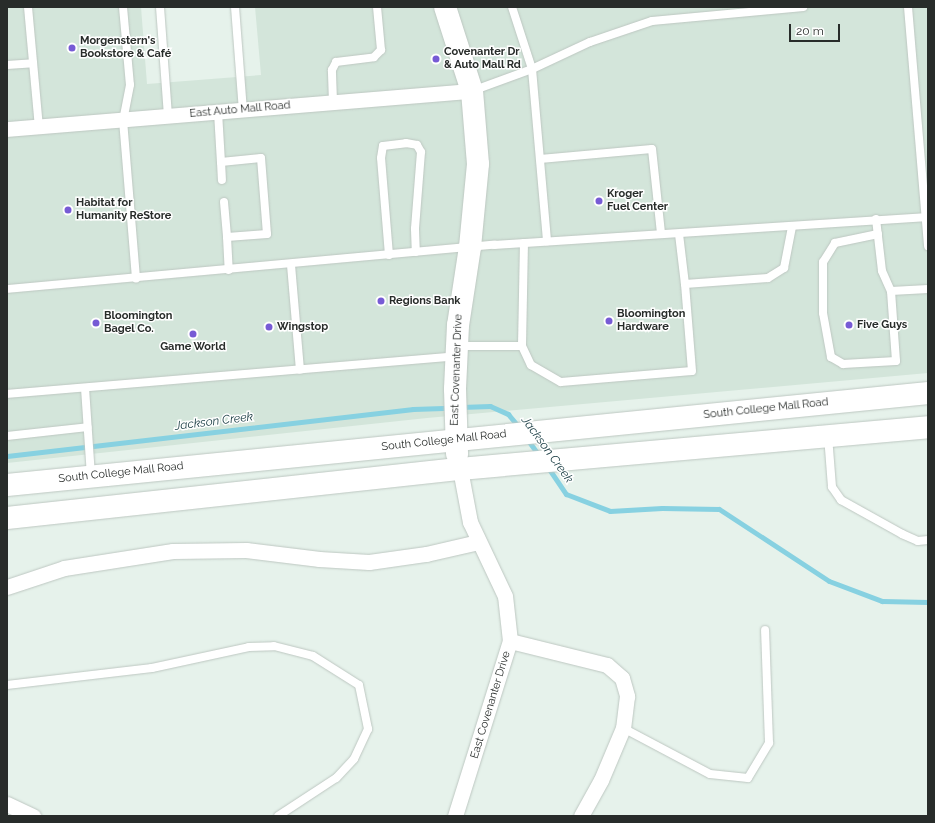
<!DOCTYPE html>
<html>
<head>
<meta charset="utf-8">
<style>
	body { margin:0 }
	#map { position:relative; width:935px; height:823px; overflow:hidden; background:#e6f2eb; font-family:Raleway,sans-serif }
	div>[style] { position:absolute }
	.built>* { inset:0; background:#d3e5da }
	.stream>* { height:5px; margin:-2.5px; padding:0 2.5px; transform-origin:2.5px; border-radius:2.5px; background:#87d1e1 }
	.roads { filter:drop-shadow(0 0 1px #bdc7c1) drop-shadow(0 0 1px #bdc7c1) }
	.lane>* { height:8px; margin:-4px; padding:0 4px; transform-origin:4px; border-radius:4px; background:#fff }
	.street>* { height:15px; margin:-7.5px; padding:0 7.5px; transform-origin:7.5px; border-radius:7.5px; background:#fff }
	.secondary>* { height:22px; margin:-11px; padding:0 11px; transform-origin:11px; border-radius:11px; background:#fff }
	.dots>* { width:11px; height:11px; translate:-50% -50%; box-sizing:border-box; border:2px solid #fff; border-radius:50% }
	span { translate:-50% -50%; white-space:nowrap; text-align:center; line-height:1.15; -webkit-text-stroke:3px #fff; paint-order:stroke }
	.poi-label { font-size:11px; color:#282c2a; font-weight:700 }
	.left { translate:0 -50%; text-align:left }
	.street-label { font-size:11px; color:#282c2a }
	.water-label { font-size:12px; color:#13373e; font-style:italic }
	.frame { position:absolute; inset:0; border:8px solid #282c2a; pointer-events:none }
	.scale { position:absolute; left:789px; top:24px; width:51px; height:18px; box-sizing:border-box; border:2px solid #282c2a; border-top:0; padding-left:5px; font-size:12px; line-height:14px; white-space:nowrap; color:#282c2a; -webkit-text-stroke:3px #fff; paint-order:stroke }
</style>
</head>
<body>
<div id="map">
	<div class="built">
		<i style="clip-path:polygon(7px 7px,141px 7px,147px 84px,261px 75px,255px 7px,928px 7px,928px 373px,427px 418px,7px 463px)"></i>
	</div>
	<div class="stream">
		<i style="left:461px;top:407px;width:29px;rotate:-2deg"></i>
		<i style="left:490px;top:406px;width:20px;rotate:24deg"></i>
		<i style="left:508px;top:414px;width:17px;rotate:50deg"></i>
		<i style="left:527px;top:439px;width:22px;rotate:54deg"></i>
		<i style="left:7px;top:456px;width:409px;rotate:-6.6deg"></i>
		<i style="left:413px;top:409px;width:38px;rotate:-2deg"></i>
		<i style="left:547px;top:466px;width:34px;rotate:56deg"></i>
		<i style="left:566px;top:494px;width:47px;rotate:21.1deg"></i>
		<i style="left:610px;top:511px;width:52px;rotate:-3.3deg"></i>
		<i style="left:662px;top:508px;width:57px;rotate:1deg"></i>
		<i style="left:719px;top:509px;width:131px;rotate:33.2deg"></i>
		<i style="left:829px;top:581px;width:57px;rotate:20.7deg"></i>
		<i style="left:882px;top:601px;width:46px;rotate:1.2deg"></i>
	</div>
	<div class="roads">
		<div class="lane">
			<i style="left:28px;top:7px;width:121px;rotate:84.8deg"></i>
			<i style="left:123px;top:7px;width:78px;rotate:84.9deg"></i>
			<i style="left:130px;top:85px;width:36px;rotate:101deg"></i>
			<i style="left:123px;top:120px;width:159px;rotate:85.3deg"></i>
			<i style="left:160px;top:7px;width:109px;rotate:85.8deg"></i>
			<i style="left:235px;top:7px;width:103px;rotate:85.6deg"></i>
			<i style="left:512px;top:7px;width:65px;rotate:72.1deg"></i>
			<i style="left:532px;top:69px;width:173px;rotate:85deg"></i>
			<i style="left:908px;top:7px;width:240px;rotate:85.2deg"></i>
			<i style="left:7px;top:65px;width:26px;rotate:-4deg"></i>
			<i style="left:472px;top:91px;width:64px;rotate:-20.1deg"></i>
			<i style="left:532px;top:69px;width:64px;rotate:-25deg"></i>
			<i style="left:590px;top:42px;width:65px;rotate:-18.7deg"></i>
			<i style="left:652px;top:21px;width:152px;rotate:-5.3deg"></i>
			<i style="left:333px;top:102px;width:32px;rotate:-92deg"></i>
			<i style="left:332px;top:70px;width:9px;rotate:-63deg"></i>
			<i style="left:336px;top:62px;width:38px;rotate:-7deg"></i>
			<i style="left:374px;top:57px;width:10px;rotate:-45deg"></i>
			<i style="left:381px;top:50px;width:43px;rotate:-95.3deg"></i>
			<i style="left:218px;top:112px;width:50px;rotate:86.6deg"></i>
			<i style="left:221px;top:162px;width:40px;rotate:-5.7deg"></i>
			<i style="left:261px;top:158px;width:76px;rotate:85.5deg"></i>
			<i style="left:267px;top:234px;width:40px;rotate:175.7deg"></i>
			<i style="left:227px;top:237px;width:33px;rotate:87deg"></i>
			<i style="left:540px;top:159px;width:112px;rotate:-5.1deg"></i>
			<i style="left:652px;top:149px;width:84px;rotate:83.9deg"></i>
			<i style="left:221px;top:162px;width:18px;rotate:87deg"></i>
			<i style="left:224px;top:202px;width:35px;rotate:85deg"></i>
			<i style="left:876px;top:219px;width:52px;rotate:83.4deg"></i>
			<i style="left:882px;top:271px;width:22px;rotate:66deg"></i>
			<i style="left:891px;top:291px;width:37px;rotate:-3deg"></i>
			<i style="left:679px;top:234px;width:50px;rotate:83.2deg"></i>
			<i style="left:685px;top:284px;width:83px;rotate:-4.1deg"></i>
			<i style="left:768px;top:278px;width:19px;rotate:-32deg"></i>
			<i style="left:784px;top:268px;width:42px;rotate:-79deg"></i>
			<i style="left:878px;top:234px;width:44px;rotate:168.2deg"></i>
			<i style="left:835px;top:243px;width:22px;rotate:122deg"></i>
			<i style="left:823px;top:262px;width:51px;rotate:90deg"></i>
			<i style="left:823px;top:313px;width:45px;rotate:79.7deg"></i>
			<i style="left:831px;top:357px;width:14px;rotate:30deg"></i>
			<i style="left:843px;top:364px;width:53px;rotate:-3.2deg"></i>
			<i style="left:896px;top:361px;width:70px;rotate:-94.1deg"></i>
			<i style="left:389px;top:255px;width:97px;rotate:-94.7deg"></i>
			<i style="left:381px;top:158px;width:12px;rotate:-81deg"></i>
			<i style="left:383px;top:146px;width:23px;rotate:-7deg"></i>
			<i style="left:406px;top:143px;width:11px;rotate:10deg"></i>
			<i style="left:417px;top:145px;width:8px;rotate:60deg"></i>
			<i style="left:421px;top:152px;width:77px;rotate:94.5deg"></i>
			<i style="left:415px;top:229px;width:23px;rotate:88deg"></i>
			<i style="left:291px;top:265px;width:105px;rotate:85.1deg"></i>
			<i style="left:7px;top:289px;width:489px;rotate:-5.2deg"></i>
			<i style="left:494px;top:245px;width:435px;rotate:-3.7deg"></i>
			<i style="left:457px;top:346px;width:65px"></i>
			<i style="left:522px;top:346px;width:21px;rotate:65deg"></i>
			<i style="left:531px;top:365px;width:34px;rotate:30deg"></i>
			<i style="left:561px;top:382px;width:131px;rotate:-4.8deg"></i>
			<i style="left:692px;top:371px;width:87px;rotate:-94.6deg"></i>
			<i style="left:522px;top:346px;width:103px;rotate:-88.9deg"></i>
			<i style="left:85px;top:388px;width:87px;rotate:86.1deg"></i>
			<i style="left:7px;top:394px;width:450px;rotate:-4.8deg"></i>
			<i style="left:7px;top:436px;width:81px;rotate:-6.3deg"></i>
			<i style="left:828px;top:436px;width:51px;rotate:85.5deg"></i>
			<i style="left:832px;top:487px;width:16px;rotate:55deg"></i>
			<i style="left:841px;top:500px;width:70px;rotate:29.1deg"></i>
			<i style="left:902px;top:534px;width:17px;rotate:24deg"></i>
			<i style="left:918px;top:541px;width:10px;rotate:-6deg"></i>
			<i style="left:7px;top:685px;width:146px;rotate:-6.7deg"></i>
			<i style="left:152px;top:668px;width:99px;rotate:-12.2deg"></i>
			<i style="left:249px;top:647px;width:25px;rotate:-2deg"></i>
			<i style="left:274px;top:646px;width:40px;rotate:14.4deg"></i>
			<i style="left:313px;top:656px;width:54px;rotate:32.2deg"></i>
			<i style="left:359px;top:685px;width:45px;rotate:78.4deg"></i>
			<i style="left:368px;top:729px;width:33px;rotate:115deg"></i>
			<i style="left:354px;top:759px;width:26px;rotate:133deg"></i>
			<i style="left:336px;top:778px;width:69px;rotate:146.8deg"></i>
			<i style="left:623px;top:728px;width:98px;rotate:27.9deg"></i>
			<i style="left:710px;top:774px;width:38px;rotate:6deg"></i>
			<i style="left:748px;top:778px;width:41px;rotate:-59deg"></i>
			<i style="left:769px;top:743px;width:113px;rotate:-92deg"></i>
		</div>
		<div class="street">
			<i style="left:7px;top:129px;width:467px;rotate:-4.7deg"></i>
			<i style="left:7px;top:587px;width:60px;rotate:-18.4deg"></i>
			<i style="left:64px;top:568px;width:110px;rotate:-8.9deg"></i>
			<i style="left:173px;top:551px;width:73px;rotate:-0.8deg"></i>
			<i style="left:246px;top:550px;width:74px;rotate:7deg"></i>
			<i style="left:319px;top:559px;width:50px;rotate:3.4deg"></i>
			<i style="left:369px;top:562px;width:58px;rotate:-8deg"></i>
			<i style="left:426px;top:554px;width:53px;rotate:-13deg"></i>
			<i style="left:510px;top:641px;width:100px;rotate:13.9deg"></i>
			<i style="left:607px;top:665px;width:20px;rotate:41deg"></i>
			<i style="left:622px;top:678px;width:19px;rotate:74deg"></i>
			<i style="left:627px;top:696px;width:32px;rotate:97deg"></i>
			<i style="left:623px;top:728px;width:56px;rotate:112.9deg"></i>
			<i style="left:601px;top:780px;width:41px;rotate:119.1deg"></i>
			<i style="left:7px;top:804px;width:29px;rotate:25deg"></i>
			<i style="left:455px;top:816px;width:183px;rotate:-72.6deg"></i>
			<i style="left:510px;top:641px;width:45px;rotate:-96.3deg"></i>
			<i style="left:505px;top:596px;width:82px;rotate:-115.3deg"></i>
			<i style="left:470px;top:522px;width:54px;rotate:-100.7deg"></i>
		</div>
		<div class="secondary">
			<i style="left:445px;top:7px;width:88px;rotate:72.2deg"></i>
			<i style="left:472px;top:91px;width:73px;rotate:85.3deg"></i>
			<i style="left:478px;top:164px;width:83px;rotate:95.5deg"></i>
			<i style="left:470px;top:247px;width:79px;rotate:98.7deg"></i>
			<i style="left:458px;top:325px;width:64px;rotate:92.7deg"></i>
			<i style="left:455px;top:389px;width:65px;rotate:88.2deg"></i>
			<i style="left:7px;top:485px;width:926px;rotate:-5.7deg"></i>
			<i style="left:7px;top:518px;width:456px;rotate:-6.2deg"></i>
			<i style="left:460px;top:469px;width:470px;rotate:-5.1deg"></i>
		</div>
	</div>
	<div class="dots">
		<i style="left:72px;top:48px;background:#775bd5"></i>
		<i style="left:436px;top:59px;background:#775bd5"></i>
		<i style="left:599px;top:201px;background:#775bd5"></i>
		<i style="left:68px;top:210px;background:#775bd5"></i>
		<i style="left:381px;top:301px;background:#775bd5"></i>
		<i style="left:609px;top:321px;background:#775bd5"></i>
		<i style="left:96px;top:323px;background:#775bd5"></i>
		<i style="left:849px;top:325px;background:#775bd5"></i>
		<i style="left:269px;top:327px;background:#775bd5"></i>
		<i style="left:193px;top:334px;background:#775bd5"></i>
	</div>
	<div class="poi-label">
		<span class="left" style="left:80px;top:48px">Morgenstern's<br>Bookstore &amp; Café</span>
		<span class="left" style="left:444px;top:59px">Covenanter Dr<br>&amp; Auto Mall Rd</span>
		<span class="left" style="left:607px;top:201px">Kroger<br>Fuel Center</span>
		<span class="left" style="left:76px;top:210px">Habitat for<br>Humanity ReStore</span>
		<span class="left" style="left:389px;top:301px">Regions Bank</span>
		<span class="left" style="left:617px;top:321px">Bloomington<br>Hardware</span>
		<span class="left" style="left:104px;top:323px">Bloomington<br>Bagel Co.</span>
		<span class="left" style="left:857px;top:325px">Five Guys</span>
		<span class="left" style="left:277px;top:327px">Wingstop</span>
		<span style="left:193px;top:347px">Game World</span>
	</div>
	<div class="street-label">
		<span style="left:240px;top:110px;rotate:-5deg">East Auto Mall Road</span>
		<span style="left:457px;top:370px;rotate:-88deg">East Covenanter Drive</span>
		<span style="left:766px;top:409px;rotate:-6deg">South College Mall Road</span>
		<span style="left:444px;top:441px;rotate:-6deg">South College Mall Road</span>
		<span style="left:121px;top:473px;rotate:-6deg">South College Mall Road</span>
		<span style="left:491px;top:705px;rotate:-73deg">East Covenanter Drive</span>
	</div>
	<div class="water-label">
		<span style="left:214px;top:422px;rotate:-7deg">Jackson Creek</span>
		<span style="left:547px;top:450px;rotate:54deg">Jackson Creek</span>
	</div>
	<div class="frame"></div>
	<div class="scale">20 m</div>
</div>
</body>
</html>
